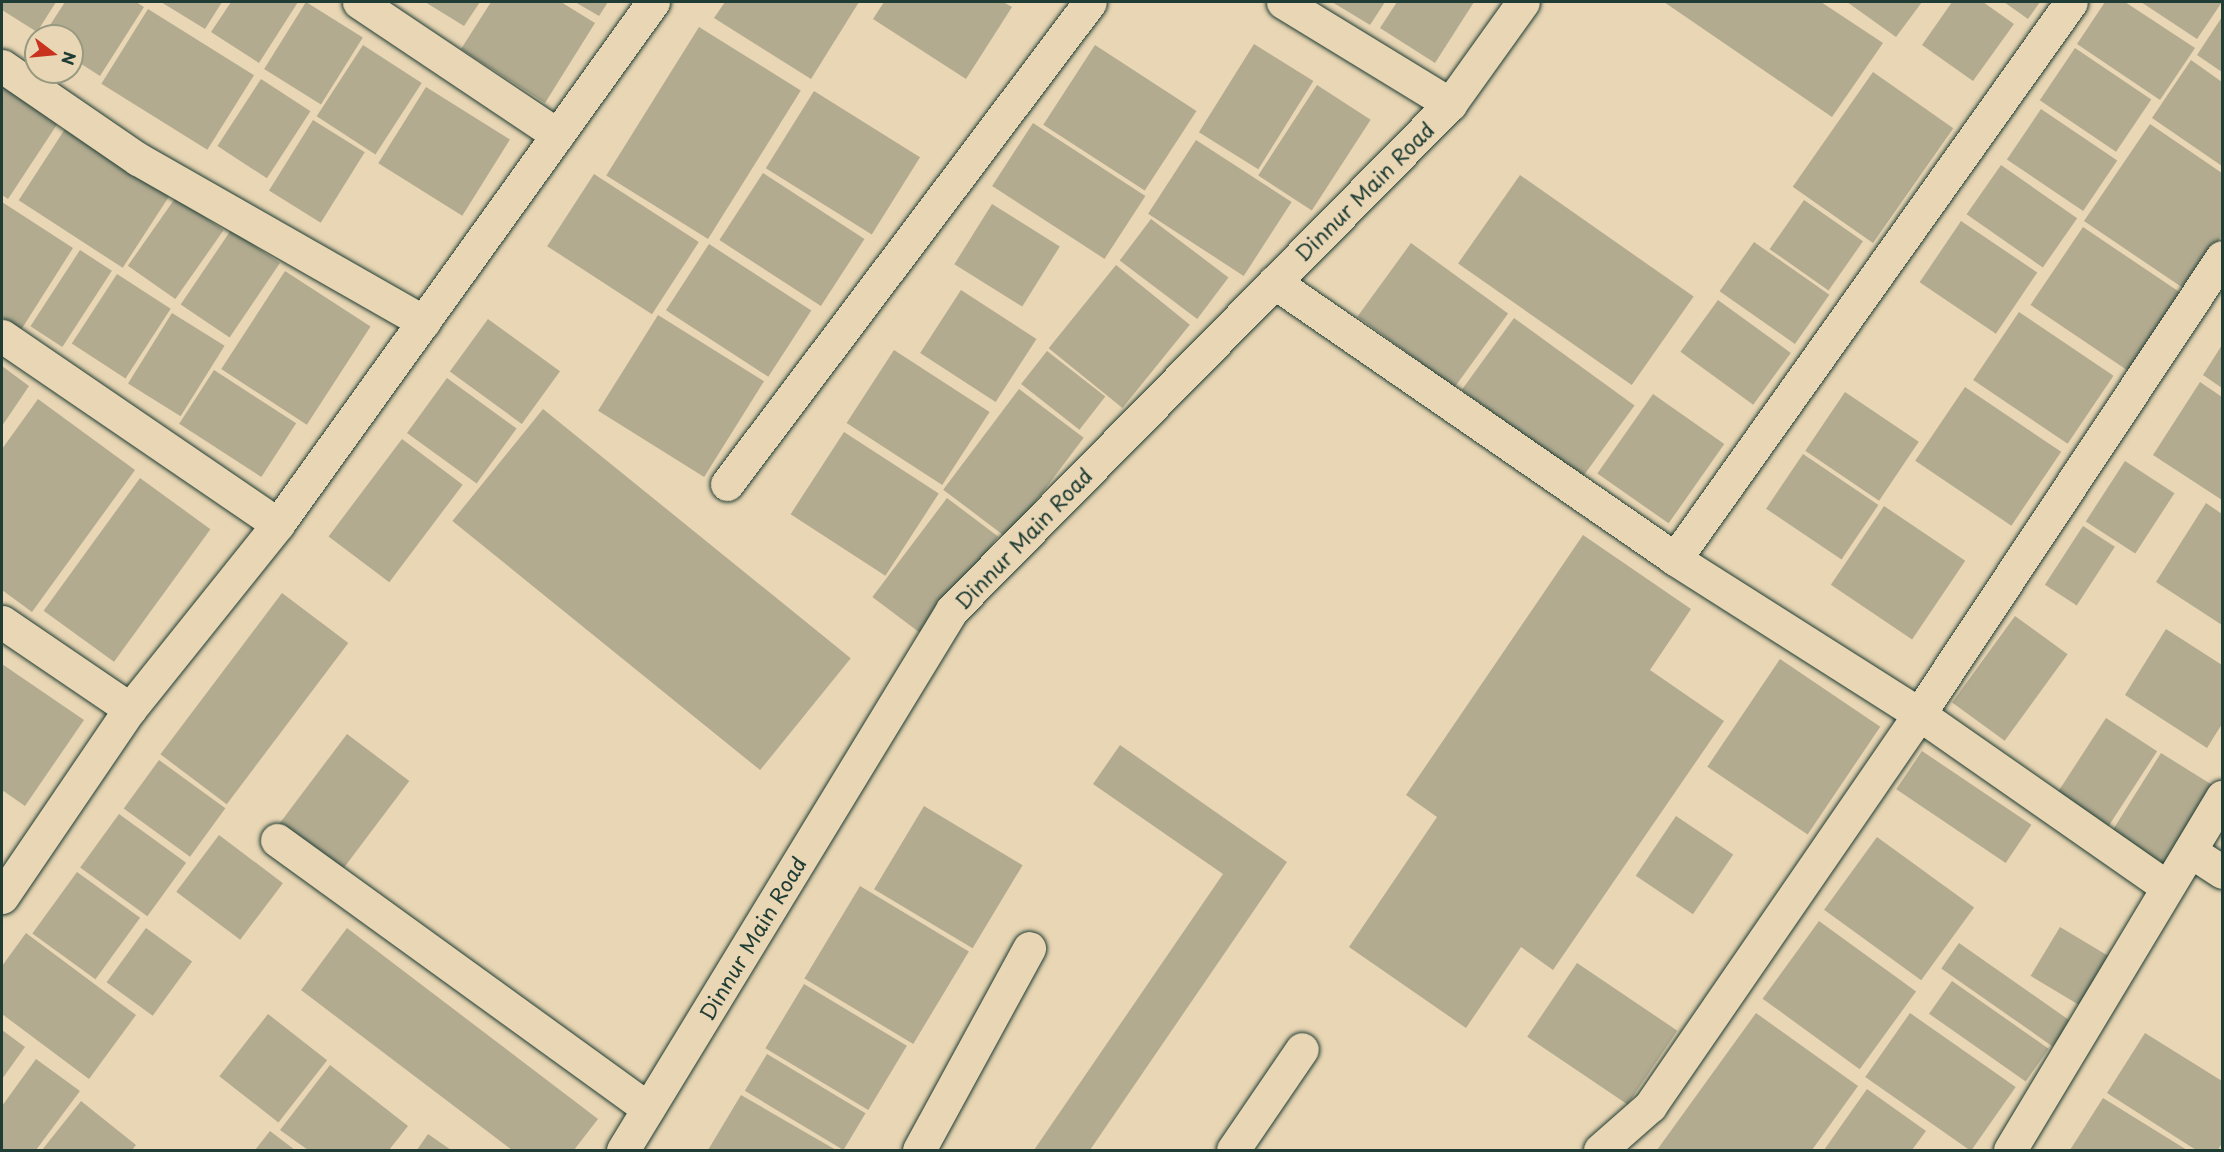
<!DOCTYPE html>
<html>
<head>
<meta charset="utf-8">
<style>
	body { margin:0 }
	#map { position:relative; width:2224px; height:1152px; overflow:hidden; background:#e9d6b4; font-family:"Playpen Sans",sans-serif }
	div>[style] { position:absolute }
	.building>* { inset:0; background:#b2ab90; transform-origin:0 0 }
	.roads { filter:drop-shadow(0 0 2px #1f3d34) drop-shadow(0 0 2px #1f3d34) }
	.minor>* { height:33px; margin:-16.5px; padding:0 16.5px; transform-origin:16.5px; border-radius:16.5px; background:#e9d6b4 }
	span { translate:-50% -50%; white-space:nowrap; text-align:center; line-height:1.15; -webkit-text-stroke:4.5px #e9d6b4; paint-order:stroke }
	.street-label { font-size:21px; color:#1f3d34 }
	.frame { position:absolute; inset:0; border:3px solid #1f3d34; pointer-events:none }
	.north { position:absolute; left:24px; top:24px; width:60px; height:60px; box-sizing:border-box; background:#e9d6b4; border:2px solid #989981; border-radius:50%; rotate:106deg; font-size:16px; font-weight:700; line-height:24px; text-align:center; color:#1f3d34 }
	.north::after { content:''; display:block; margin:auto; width:21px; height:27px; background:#c8321e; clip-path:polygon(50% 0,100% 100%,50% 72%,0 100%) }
</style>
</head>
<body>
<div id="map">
	<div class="building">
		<i style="clip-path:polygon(2px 2px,56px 2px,37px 32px,2px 10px)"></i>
		<i style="clip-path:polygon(65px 2px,136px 2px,144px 7px,100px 76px,72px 58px,72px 36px,43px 36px)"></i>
		<i style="clip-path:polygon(161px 2px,222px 2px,205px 29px)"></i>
		<i style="clip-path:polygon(231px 2px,298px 2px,259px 63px,211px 32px)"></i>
		<i style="left:306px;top:2px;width:67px;height:79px;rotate:32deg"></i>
		<i style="clip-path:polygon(425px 2px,480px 2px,464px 26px)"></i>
		<i style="clip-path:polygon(491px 2px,561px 2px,595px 23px,545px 103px,461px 49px)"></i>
		<i style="clip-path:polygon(575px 2px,608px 2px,599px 16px)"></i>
		<i style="clip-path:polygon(725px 2px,859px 2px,811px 79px,714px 18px)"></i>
		<i style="clip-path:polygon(884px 2px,1003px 2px,1012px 7px,966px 79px,873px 19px)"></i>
		<i style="clip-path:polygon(1332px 2px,1385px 2px,1370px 25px)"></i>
		<i style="clip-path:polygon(1397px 2px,1474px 2px,1435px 63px,1380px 28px)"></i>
		<i style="clip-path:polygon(1664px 2px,1821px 2px,1883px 43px,1832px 117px)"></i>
		<i style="clip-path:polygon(1847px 2px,1922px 2px,1896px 37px)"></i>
		<i style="clip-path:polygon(1952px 2px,1983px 2px,2014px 24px,1973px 81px,1922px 45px)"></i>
		<i style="clip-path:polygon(2004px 2px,2040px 2px,2028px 19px)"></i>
		<i style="clip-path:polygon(2105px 2px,2125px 2px,2195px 48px,2160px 100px,2077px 44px)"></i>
		<i style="clip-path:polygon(2141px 2px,2222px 2px,2197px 39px)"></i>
		<i style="left:148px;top:9px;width:125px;height:88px;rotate:32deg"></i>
		<i style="clip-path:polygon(2222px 17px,2222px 72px,2197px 55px)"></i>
		<i style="left:699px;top:27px;width:120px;height:175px;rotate:32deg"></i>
		<i style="left:1254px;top:44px;width:70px;height:104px;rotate:32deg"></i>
		<i style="left:363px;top:45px;width:70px;height:85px;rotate:33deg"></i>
		<i style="left:1095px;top:45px;width:121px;height:95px;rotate:33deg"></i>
		<i style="left:2075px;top:48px;width:92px;height:63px;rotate:34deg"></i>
		<i style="clip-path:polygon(2191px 60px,2222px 82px,2222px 166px,2152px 118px)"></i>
		<i style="left:1873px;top:72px;width:98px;height:140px;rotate:35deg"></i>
		<i style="left:261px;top:79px;width:59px;height:80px;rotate:33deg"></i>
		<i style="clip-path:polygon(2px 85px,58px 123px,8px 199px,2px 195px)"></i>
		<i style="left:1317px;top:85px;width:64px;height:108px;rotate:33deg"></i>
		<i style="left:426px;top:87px;width:99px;height:90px;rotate:32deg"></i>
		<i style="left:814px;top:91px;width:125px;height:91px;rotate:32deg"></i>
		<i style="left:2041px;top:109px;width:92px;height:61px;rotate:34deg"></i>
		<i style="left:313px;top:120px;width:61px;height:83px;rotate:32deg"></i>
		<i style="left:1033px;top:123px;width:134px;height:75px;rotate:33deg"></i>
		<i style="clip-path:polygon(2150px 124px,2222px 173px,2222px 235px,2186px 290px,2084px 221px)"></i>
		<i style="left:65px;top:129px;width:124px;height:85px;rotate:33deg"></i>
		<i style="left:1196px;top:140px;width:114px;height:88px;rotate:33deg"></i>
		<i style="left:2001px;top:165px;width:93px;height:60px;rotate:35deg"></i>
		<i style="left:763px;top:173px;width:121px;height:80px;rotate:33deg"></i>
		<i style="left:594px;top:174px;width:125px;height:86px;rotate:33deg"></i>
		<i style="left:1520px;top:175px;width:212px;height:108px;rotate:35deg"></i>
		<i style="left:176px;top:197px;width:58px;height:84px;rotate:35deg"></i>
		<i style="left:1804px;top:200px;width:72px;height:60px;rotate:35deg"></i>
		<i style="clip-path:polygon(2px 202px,73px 248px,21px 330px,2px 317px)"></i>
		<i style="left:992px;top:204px;width:80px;height:71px;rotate:32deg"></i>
		<i style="left:1151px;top:219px;width:97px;height:52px;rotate:37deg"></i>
		<i style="left:1961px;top:221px;width:92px;height:74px;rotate:34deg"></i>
		<i style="left:2083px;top:227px;width:119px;height:94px;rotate:34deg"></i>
		<i style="left:231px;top:230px;width:59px;height:90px;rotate:34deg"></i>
		<i style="left:1754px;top:242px;width:92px;height:60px;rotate:35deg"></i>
		<i style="left:1411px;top:243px;width:120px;height:91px;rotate:36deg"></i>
		<i style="left:709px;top:244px;width:122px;height:79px;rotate:33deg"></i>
		<i style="left:80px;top:250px;width:38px;height:91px;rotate:33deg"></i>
		<i style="left:1116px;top:265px;width:95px;height:107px;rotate:39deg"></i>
		<i style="left:285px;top:271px;width:102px;height:117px;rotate:33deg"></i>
		<i style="left:117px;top:274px;width:64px;height:83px;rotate:33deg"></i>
		<i style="left:961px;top:290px;width:90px;height:75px;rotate:33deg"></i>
		<i style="left:1718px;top:300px;width:90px;height:64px;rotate:36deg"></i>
		<i style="left:2019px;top:312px;width:114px;height:82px;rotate:34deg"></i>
		<i style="left:172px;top:313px;width:62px;height:83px;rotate:32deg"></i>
		<i style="left:658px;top:315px;width:125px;height:113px;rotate:32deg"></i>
		<i style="left:1514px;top:318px;width:149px;height:89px;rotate:36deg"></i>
		<i style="left:488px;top:319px;width:89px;height:65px;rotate:36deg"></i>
		<i style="clip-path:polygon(2222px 345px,2222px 388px,2203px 375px)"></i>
		<i style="left:894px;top:350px;width:114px;height:87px;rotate:33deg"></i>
		<i style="left:1047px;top:351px;width:74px;height:42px;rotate:38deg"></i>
		<i style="clip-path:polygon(2px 366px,29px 386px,2px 426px)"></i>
		<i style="left:214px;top:370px;width:98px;height:64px;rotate:33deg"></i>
		<i style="left:447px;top:378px;width:86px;height:68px;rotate:36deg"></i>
		<i style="clip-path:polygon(2200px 382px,2222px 397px,2222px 500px,2153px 455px)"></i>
		<i style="left:1965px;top:387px;width:116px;height:89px;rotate:34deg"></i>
		<i style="left:1019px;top:389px;width:81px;height:126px;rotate:37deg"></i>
		<i style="left:1845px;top:392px;width:89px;height:71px;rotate:34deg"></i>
		<i style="left:1653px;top:394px;width:87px;height:97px;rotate:35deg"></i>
		<i style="clip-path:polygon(38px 399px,135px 470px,32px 612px,2px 590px,2px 449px)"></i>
		<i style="left:543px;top:409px;width:396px;height:144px;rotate:39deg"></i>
		<i style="left:844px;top:432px;width:113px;height:98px;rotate:33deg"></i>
		<i style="left:402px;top:439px;width:76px;height:122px;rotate:37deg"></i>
		<i style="left:1803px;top:454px;width:91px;height:66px;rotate:34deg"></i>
		<i style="left:2125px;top:461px;width:59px;height:72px;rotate:33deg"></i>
		<i style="left:140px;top:478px;width:87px;height:164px;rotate:36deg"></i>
		<i style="left:947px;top:498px;width:64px;height:124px;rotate:37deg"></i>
		<i style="clip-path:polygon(2206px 503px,2222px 514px,2222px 625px,2156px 582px)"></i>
		<i style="left:1884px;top:506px;width:98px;height:95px;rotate:34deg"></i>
		<i style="left:2083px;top:526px;width:38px;height:70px;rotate:33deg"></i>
		<i style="clip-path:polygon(1583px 535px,1691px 609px,1650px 670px,1724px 721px,1553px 970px,1521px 947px,1466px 1028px,1349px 947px,1437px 817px,1406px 795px)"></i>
		<i style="left:282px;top:593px;width:83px;height:202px;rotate:37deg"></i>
		<i style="left:2015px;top:616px;width:65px;height:107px;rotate:36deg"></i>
		<i style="clip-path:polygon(2166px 629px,2222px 665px,2222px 724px,2207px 748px,2125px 695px)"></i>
		<i style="left:1780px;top:659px;width:121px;height:130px;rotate:34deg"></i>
		<i style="clip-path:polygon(2px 664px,84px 720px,25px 806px,2px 790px)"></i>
		<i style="left:2106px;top:718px;width:61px;height:96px;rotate:33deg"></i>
		<i style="left:347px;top:734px;width:78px;height:114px;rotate:37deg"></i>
		<i style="clip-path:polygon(1120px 745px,1287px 862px,1090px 1150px,1034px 1150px,1223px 874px,1093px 784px)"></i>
		<i style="left:1922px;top:751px;width:132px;height:46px;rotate:34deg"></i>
		<i style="left:2161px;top:753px;width:61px;height:93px;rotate:32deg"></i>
		<i style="left:159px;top:760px;width:82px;height:60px;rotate:36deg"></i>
		<i style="left:924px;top:806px;width:115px;height:97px;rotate:31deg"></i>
		<i style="left:119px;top:814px;width:83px;height:66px;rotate:36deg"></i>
		<i style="left:1676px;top:816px;width:69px;height:72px;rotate:34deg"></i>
		<i style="left:219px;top:835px;width:80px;height:71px;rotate:37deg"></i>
		<i style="left:1877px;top:837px;width:120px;height:90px;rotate:36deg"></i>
		<i style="left:77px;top:872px;width:78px;height:76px;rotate:36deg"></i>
		<i style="left:860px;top:886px;width:127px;height:108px;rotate:31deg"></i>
		<i style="left:1819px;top:921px;width:120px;height:96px;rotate:36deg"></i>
		<i style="left:2060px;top:927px;width:57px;height:57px;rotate:31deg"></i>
		<i style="left:146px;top:928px;width:57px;height:67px;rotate:36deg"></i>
		<i style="clip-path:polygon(347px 928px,598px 1119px,574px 1150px,512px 1150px,301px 990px)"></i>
		<i style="clip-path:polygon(26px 933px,136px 1015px,89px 1079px,2px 1014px,2px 966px)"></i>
		<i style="left:1959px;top:943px;width:136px;height:31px;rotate:35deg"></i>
		<i style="left:1577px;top:963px;width:121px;height:89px;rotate:34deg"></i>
		<i style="left:1952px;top:981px;width:118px;height:40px;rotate:35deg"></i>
		<i style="left:804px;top:984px;width:120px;height:75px;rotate:31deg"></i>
		<i style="clip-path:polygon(1756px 1013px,1858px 1086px,1812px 1150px,1657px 1150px)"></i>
		<i style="left:1910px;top:1013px;width:129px;height:78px;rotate:35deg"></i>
		<i style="left:268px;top:1014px;width:75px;height:79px;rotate:38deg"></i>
		<i style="clip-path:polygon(2px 1030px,25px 1047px,2px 1079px)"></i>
		<i style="clip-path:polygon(2145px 1033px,2222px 1081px,2222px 1143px,2218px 1150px,2196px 1150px,2107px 1093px)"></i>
		<i style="left:767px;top:1054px;width:115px;height:43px;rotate:31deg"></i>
		<i style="clip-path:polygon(36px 1059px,80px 1091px,36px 1150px,2px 1150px,2px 1106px)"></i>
		<i style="clip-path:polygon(330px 1065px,408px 1126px,389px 1150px,308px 1150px,280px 1130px)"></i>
		<i style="clip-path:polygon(1867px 1089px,1926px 1131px,1912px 1150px,1824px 1150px)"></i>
		<i style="clip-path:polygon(741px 1095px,836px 1150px,708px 1150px)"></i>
		<i style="clip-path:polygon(2103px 1098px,2187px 1150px,2070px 1150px)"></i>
		<i style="clip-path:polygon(81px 1101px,136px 1145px,132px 1150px,42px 1150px)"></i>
		<i style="clip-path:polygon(270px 1131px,295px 1150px,255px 1150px)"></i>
		<i style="clip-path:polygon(428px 1134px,451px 1150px,417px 1150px)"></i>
	</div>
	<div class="roads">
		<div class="minor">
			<i style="left:359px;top:2px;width:239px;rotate:33.8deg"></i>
			<i style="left:1283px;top:2px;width:196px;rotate:31.4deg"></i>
			<i style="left:2px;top:66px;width:165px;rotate:34.4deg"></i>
			<i style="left:138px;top:159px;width:329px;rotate:29.7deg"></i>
			<i style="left:1274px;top:282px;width:487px;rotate:34.6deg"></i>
			<i style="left:1675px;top:559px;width:289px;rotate:32.4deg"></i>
			<i style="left:1919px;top:714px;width:302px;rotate:34.9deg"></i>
			<i style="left:2px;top:336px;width:334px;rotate:34.3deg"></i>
			<i style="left:727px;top:484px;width:603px;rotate:-53.02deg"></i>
			<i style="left:1675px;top:559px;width:683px;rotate:-54.59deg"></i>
			<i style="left:2px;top:622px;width:155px;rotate:34.2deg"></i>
			<i style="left:277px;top:840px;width:458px;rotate:35.9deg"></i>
			<i style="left:2190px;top:851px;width:38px;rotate:33deg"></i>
			<i style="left:2px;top:897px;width:227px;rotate:-55.8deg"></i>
			<i style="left:130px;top:709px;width:237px;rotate:-51.3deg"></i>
			<i style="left:278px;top:524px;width:643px;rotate:-54.31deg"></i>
			<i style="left:623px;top:1150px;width:632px;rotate:-58.65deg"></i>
			<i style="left:952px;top:610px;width:710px;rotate:-45.46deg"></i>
			<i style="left:1450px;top:104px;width:125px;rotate:-54.4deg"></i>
			<i style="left:919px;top:1150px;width:230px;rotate:-61.4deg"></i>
			<i style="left:1233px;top:1150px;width:122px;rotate:-55.7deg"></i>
			<i style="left:1600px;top:1150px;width:67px;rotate:-41.3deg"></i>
			<i style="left:1650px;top:1106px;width:475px;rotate:-55.5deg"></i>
			<i style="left:1919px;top:714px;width:548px;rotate:-56.45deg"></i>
			<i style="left:2010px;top:1150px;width:412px;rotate:-59deg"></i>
		</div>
	</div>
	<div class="street-label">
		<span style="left:1364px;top:191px;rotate:-45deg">Dinnur Main Road</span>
		<span style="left:1023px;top:538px;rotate:-46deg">Dinnur Main Road</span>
		<span style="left:752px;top:938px;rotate:-59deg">Dinnur Main Road</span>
	</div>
	<div class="frame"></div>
	<div class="north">N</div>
</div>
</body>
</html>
